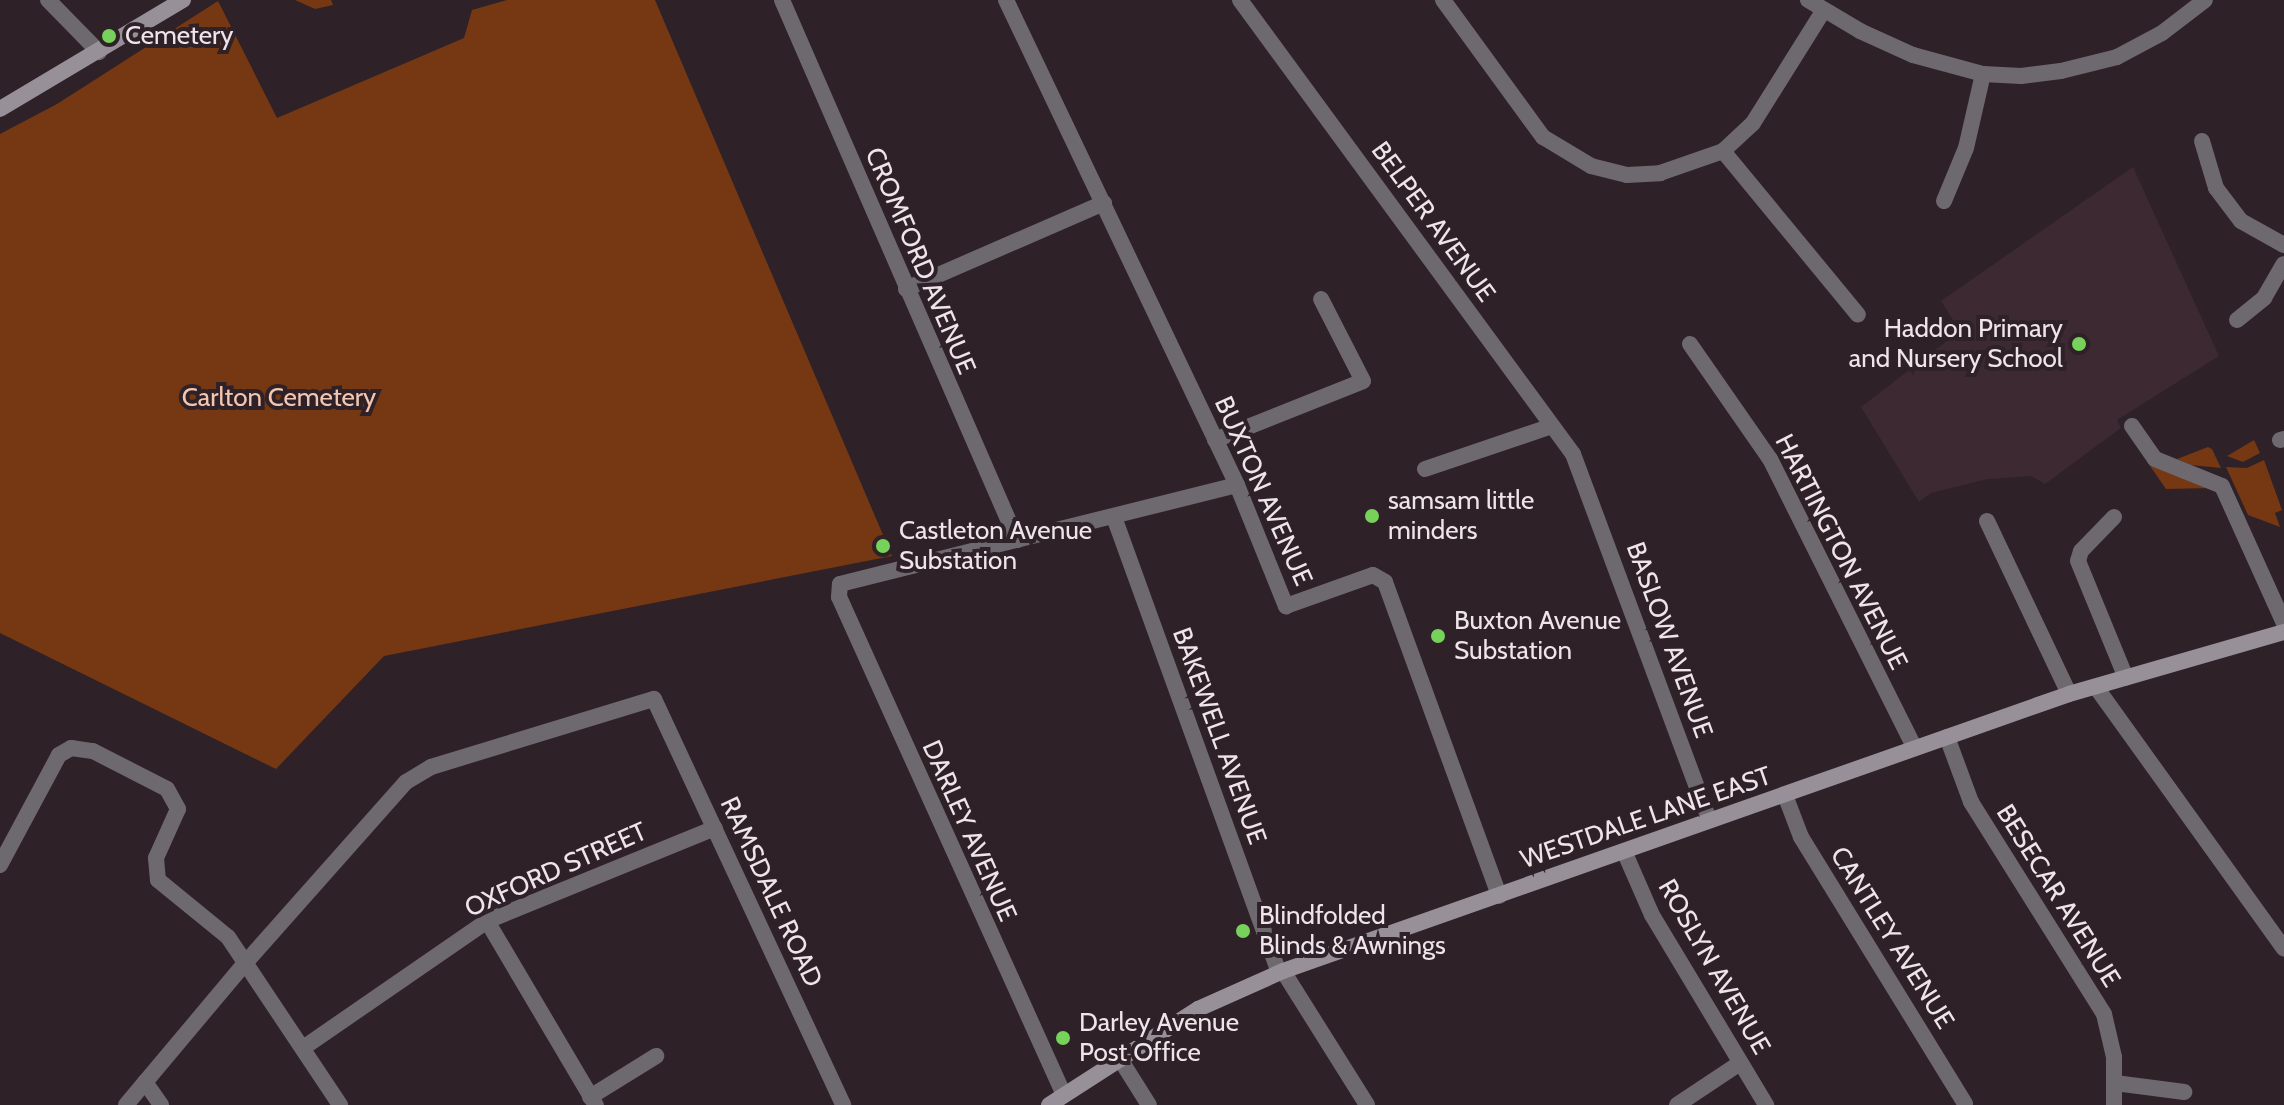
<!DOCTYPE html>
<html>
<head>
<meta charset="utf-8">
<style>
	body { margin:0 }
	#map { position:relative; width:2284px; height:1105px; overflow:hidden; background:#2e2127; font-family:Cabin,sans-serif }
	div>[style] { position:absolute }
	.built>* { inset:0; background:#3c2932 }
	.green>* { inset:0; background:#753813 }
	.street>* { height:16px; margin:-8px; padding:0 8px; transform-origin:8px; border-radius:8px; background:#6e696f }
	.secondary>* { height:16px; margin:-8px; padding:0 8px; transform-origin:8px; border-radius:8px; background:#979099 }
	.dots>* { width:22px; height:22px; translate:-50% -50%; box-sizing:border-box; border:4px solid #2e2127; border-radius:50% }
	span { translate:-50% -50%; white-space:nowrap; text-align:center; line-height:1.15; -webkit-text-stroke:8px #2e2127; paint-order:stroke }
	.poi-label { font-size:26px; color:#eee4e9 }
	.left { translate:0 -50%; text-align:left }
	.right { translate:-100% -50%; text-align:right }
	.street-label { font-size:26px; color:#eee4e9 }
	.park-label { font-size:26px; color:#f4c6af }
</style>
</head>
<body>
<div id="map">
	<div class="built">
		<i style="clip-path:polygon(2133px 167px,2219px 356px,2117px 420px,2121px 428px,2045px 484px,2031px 476px,1988px 479px,1931px 493px,1919px 502px,1861px 407px,1960px 331px,1941px 301px)"></i>
	</div>
	<div class="green">
		<i style="clip-path:polygon(295px 0,331px 0,333px 5px,315px 9px)"></i>
		<i style="clip-path:polygon(507px 0,655px 0,892px 556px,384px 656px,276px 769px,0 633px,0 134px,57px 104px,218px 1px,277px 118px,464px 38px,472px 10px)"></i>
		<i style="clip-path:polygon(2254px 440px,2260px 453px,2243px 462px,2227px 456px)"></i>
		<i style="clip-path:polygon(2208px 447px,2212px 449px,2221px 468px,2191px 465px,2177px 459px)"></i>
		<i style="clip-path:polygon(2264px 460px,2282px 510px,2275px 513px,2280px 527px,2248px 515px,2226px 467px,2247px 468px)"></i>
		<i style="clip-path:polygon(2150px 466px,2207px 483px,2213px 488px,2166px 489px)"></i>
	</div>
	<div class="street">
		<i style="left:48px;top:0;width:73px;rotate:45.6deg"></i>
		<i style="left:782px;top:0;width:589px;rotate:66.48deg"></i>
		<i style="left:1006px;top:0;width:537px;rotate:64.53deg"></i>
		<i style="left:1237px;top:485px;width:131px;rotate:68deg"></i>
		<i style="left:1286px;top:606px;width:92px;rotate:-19.6deg"></i>
		<i style="left:1373px;top:575px;width:14px;rotate:30deg"></i>
		<i style="left:1385px;top:582px;width:334px;rotate:70deg"></i>
		<i style="left:1240px;top:0;width:563px;rotate:53.74deg"></i>
		<i style="left:1573px;top:454px;width:390px;rotate:69.6deg"></i>
		<i style="left:1443px;top:0;width:170px;rotate:53.9deg"></i>
		<i style="left:1543px;top:137px;width:56px;rotate:31.1deg"></i>
		<i style="left:1591px;top:166px;width:37px;rotate:14deg"></i>
		<i style="left:1627px;top:175px;width:33px;rotate:-3deg"></i>
		<i style="left:1660px;top:173px;width:67px;rotate:-19.2deg"></i>
		<i style="left:1723px;top:151px;width:41px;rotate:-43deg"></i>
		<i style="left:1753px;top:123px;width:133px;rotate:-57.9deg"></i>
		<i style="left:1808px;top:0;width:61px;rotate:30.8deg"></i>
		<i style="left:1860px;top:31px;width:58px;rotate:24.4deg"></i>
		<i style="left:1913px;top:55px;width:73px;rotate:15.2deg"></i>
		<i style="left:1983px;top:74px;width:38px;rotate:3deg"></i>
		<i style="left:2021px;top:76px;width:40px;rotate:-7.1deg"></i>
		<i style="left:2061px;top:71px;width:58px;rotate:-14deg"></i>
		<i style="left:2117px;top:57px;width:51px;rotate:-28.1deg"></i>
		<i style="left:2162px;top:33px;width:54px;rotate:-37.5deg"></i>
		<i style="left:2202px;top:141px;width:49px;rotate:73.4deg"></i>
		<i style="left:2216px;top:188px;width:41px;rotate:52.9deg"></i>
		<i style="left:2241px;top:221px;width:49px;rotate:29.2deg"></i>
		<i style="left:1723px;top:151px;width:212px;rotate:50.5deg"></i>
		<i style="left:1944px;top:201px;width:57px;rotate:-67.5deg"></i>
		<i style="left:1966px;top:148px;width:76px;rotate:-77.1deg"></i>
		<i style="left:906px;top:289px;width:216px;rotate:-23.5deg"></i>
		<i style="left:2237px;top:320px;width:35px;rotate:-39deg"></i>
		<i style="left:2264px;top:298px;width:39px;rotate:-60deg"></i>
		<i style="left:1690px;top:344px;width:140px;rotate:55.2deg"></i>
		<i style="left:1770px;top:459px;width:323px;rotate:63.4deg"></i>
		<i style="left:2132px;top:426px;width:40px;rotate:55.1deg"></i>
		<i style="left:2155px;top:459px;width:72px;rotate:21.9deg"></i>
		<i style="left:2222px;top:486px;width:150px;rotate:65.7deg"></i>
		<i style="left:1215px;top:440px;width:159px;rotate:-21.7deg"></i>
		<i style="left:1363px;top:381px;width:92px;rotate:-117.1deg"></i>
		<i style="left:2280px;top:440px;width:4px;rotate:-14deg"></i>
		<i style="left:1425px;top:469px;width:134px;rotate:-18.7deg"></i>
		<i style="left:1114px;top:517px;width:484px;rotate:70.1deg"></i>
		<i style="left:2114px;top:517px;width:47px;rotate:134.1deg"></i>
		<i style="left:2081px;top:551px;width:10px;rotate:107deg"></i>
		<i style="left:2078px;top:561px;width:126px;rotate:67.7deg"></i>
		<i style="left:1987px;top:521px;width:191px;rotate:64.6deg"></i>
		<i style="left:2096px;top:687px;width:322px;rotate:54.3deg"></i>
		<i style="left:1947px;top:737px;width:69px;rotate:69.7deg"></i>
		<i style="left:1971px;top:802px;width:250px;rotate:57.9deg"></i>
		<i style="left:2104px;top:1014px;width:44px;rotate:76.9deg"></i>
		<i style="left:2114px;top:1057px;width:48px;rotate:90deg"></i>
		<i style="left:1785px;top:795px;width:45px;rotate:69.1deg"></i>
		<i style="left:1801px;top:837px;width:313px;rotate:58.4deg"></i>
		<i style="left:1624px;top:851px;width:70px;rotate:66.4deg"></i>
		<i style="left:1652px;top:915px;width:222px;rotate:59deg"></i>
		<i style="left:0;top:865px;width:125px;rotate:-61.8deg"></i>
		<i style="left:59px;top:755px;width:14px;rotate:-30deg"></i>
		<i style="left:71px;top:748px;width:22px;rotate:8deg"></i>
		<i style="left:93px;top:751px;width:83px;rotate:27.2deg"></i>
		<i style="left:167px;top:789px;width:23px;rotate:61deg"></i>
		<i style="left:178px;top:809px;width:54px;rotate:114.2deg"></i>
		<i style="left:156px;top:858px;width:22px;rotate:85deg"></i>
		<i style="left:158px;top:880px;width:90px;rotate:39.2deg"></i>
		<i style="left:228px;top:937px;width:202px;rotate:56.3deg"></i>
		<i style="left:487px;top:921px;width:214px;rotate:59.4deg"></i>
		<i style="left:1283px;top:971px;width:158px;rotate:57.9deg"></i>
		<i style="left:303px;top:1048px;width:224px;rotate:-34.6deg"></i>
		<i style="left:487px;top:921px;width:246px;rotate:-22.2deg"></i>
		<i style="left:1120px;top:1059px;width:54px;rotate:57.8deg"></i>
		<i style="left:145px;top:1082px;width:28px;rotate:55deg"></i>
		<i style="left:2115px;top:1083px;width:70px;rotate:7.4deg"></i>
		<i style="left:1064px;top:1095px;width:546px;rotate:-114.31deg"></i>
		<i style="left:839px;top:597px;width:13px;rotate:-86deg"></i>
		<i style="left:840px;top:584px;width:409px;rotate:-14deg"></i>
		<i style="left:590px;top:1097px;width:78px;rotate:-31.8deg"></i>
		<i style="left:126px;top:1105px;width:188px;rotate:-50deg"></i>
		<i style="left:247px;top:961px;width:239px;rotate:-48.4deg"></i>
		<i style="left:406px;top:782px;width:29px;rotate:-31deg"></i>
		<i style="left:431px;top:767px;width:233px;rotate:-17deg"></i>
		<i style="left:654px;top:699px;width:448px;rotate:65deg"></i>
		<i style="left:1677px;top:1105px;width:76px;rotate:-33.7deg"></i>
	</div>
	<div class="secondary">
		<i style="left:0;top:109px;width:213px;rotate:-30.8deg"></i>
		<i style="left:1049px;top:1105px;width:177px;rotate:-32.8deg"></i>
		<i style="left:1198px;top:1009px;width:93px;rotate:-24.1deg"></i>
		<i style="left:1283px;top:971px;width:833px;rotate:-19.41deg"></i>
		<i style="left:2069px;top:694px;width:224px;rotate:-16.1deg"></i>
	</div>
	<div class="dots">
		<i style="left:109px;top:36px;background:#76d25a"></i>
		<i style="left:2079px;top:344px;background:#76d25a"></i>
		<i style="left:1372px;top:516px;background:#76d25a"></i>
		<i style="left:883px;top:546px;background:#76d25a"></i>
		<i style="left:1438px;top:636px;background:#76d25a"></i>
		<i style="left:1243px;top:931px;background:#76d25a"></i>
		<i style="left:1063px;top:1038px;background:#76d25a"></i>
	</div>
	<div class="poi-label">
		<span class="left" style="left:125px;top:36px">Cemetery</span>
		<span class="right" style="left:2063px;top:344px">Haddon Primary<br>and Nursery School</span>
		<span class="left" style="left:1388px;top:516px">samsam little<br>minders</span>
		<span class="left" style="left:899px;top:546px">Castleton Avenue<br>Substation</span>
		<span class="left" style="left:1454px;top:636px">Buxton Avenue<br>Substation</span>
		<span class="left" style="left:1259px;top:931px">Blindfolded<br>Blinds &amp; Awnings</span>
		<span class="left" style="left:1079px;top:1038px">Darley Avenue<br>Post Office</span>
	</div>
	<div class="street-label">
		<span style="left:1433px;top:222px;rotate:54deg">BELPER AVENUE</span>
		<span style="left:920px;top:261px;rotate:67deg">CROMFORD AVENUE</span>
		<span style="left:1263px;top:491px;rotate:66deg">BUXTON AVENUE</span>
		<span style="left:1841px;top:552px;rotate:63deg">HARTINGTON AVENUE</span>
		<span style="left:1669px;top:640px;rotate:70deg">BASLOW AVENUE</span>
		<span style="left:1219px;top:736px;rotate:70deg">BAKEWELL AVENUE</span>
		<span style="left:1646px;top:818px;rotate:-19deg">WESTDALE LANE EAST</span>
		<span style="left:969px;top:831px;rotate:66deg">DARLEY AVENUE</span>
		<span style="left:556px;top:870px;rotate:-24deg">OXFORD STREET</span>
		<span style="left:771px;top:892px;rotate:65deg">RAMSDALE ROAD</span>
		<span style="left:2058px;top:896px;rotate:58deg">BESECAR AVENUE</span>
		<span style="left:1892px;top:938px;rotate:58deg">CANTLEY AVENUE</span>
		<span style="left:1714px;top:967px;rotate:60deg">ROSLYN AVENUE</span>
	</div>
	<div class="park-label">
		<span style="left:279px;top:398px">Carlton Cemetery</span>
	</div>
</div>
</body>
</html>
